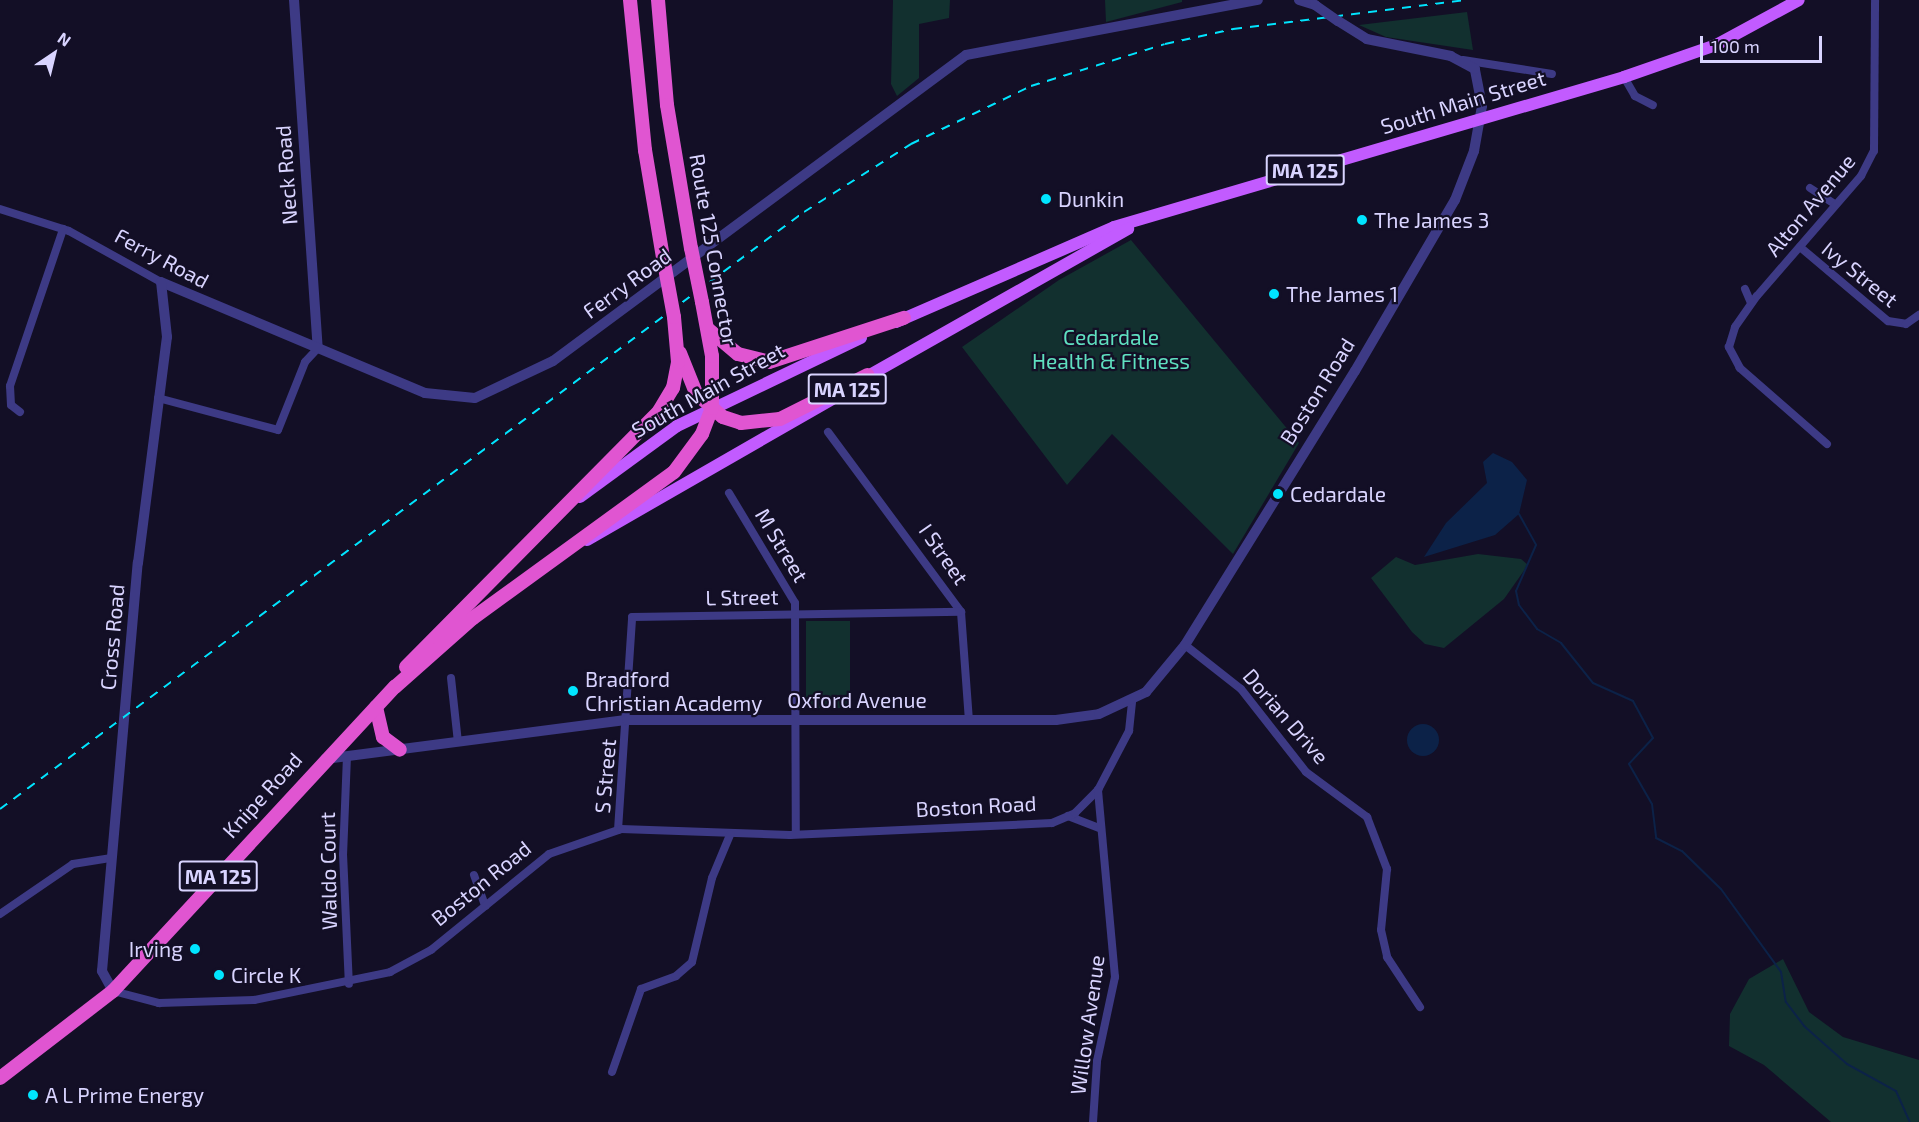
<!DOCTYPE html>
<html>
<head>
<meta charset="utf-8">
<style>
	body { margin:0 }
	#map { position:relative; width:1919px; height:1122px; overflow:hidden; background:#130f26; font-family:"Exo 2",sans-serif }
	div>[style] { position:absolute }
	.green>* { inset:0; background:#12302f; transform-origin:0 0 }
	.water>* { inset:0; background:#0c2248 }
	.round { border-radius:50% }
	.stream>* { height:2px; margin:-1px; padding:0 1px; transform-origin:1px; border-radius:1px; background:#0c2248 }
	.minor>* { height:8px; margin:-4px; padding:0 4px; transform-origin:4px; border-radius:4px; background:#3d3a85 }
	.tertiary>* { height:10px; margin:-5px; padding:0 5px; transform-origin:5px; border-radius:5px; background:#3d3a85 }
	.primary>* { height:12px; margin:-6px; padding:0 6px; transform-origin:6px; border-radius:6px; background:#c25bff }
	.trunk>* { height:14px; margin:-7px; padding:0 7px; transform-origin:7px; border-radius:7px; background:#e055d1 }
	.rail>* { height:2px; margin-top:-1px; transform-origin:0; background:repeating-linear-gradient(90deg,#00e5ff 0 9px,transparent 0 17px) }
	.tertiary-bridge>* { height:10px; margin:-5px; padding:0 5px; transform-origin:5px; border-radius:5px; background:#3d3a85 }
	.trunk-bridge>* { height:14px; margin:-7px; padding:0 7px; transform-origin:7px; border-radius:7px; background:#e055d1 }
	.dots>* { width:16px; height:16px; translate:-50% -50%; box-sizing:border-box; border:3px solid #130f26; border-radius:50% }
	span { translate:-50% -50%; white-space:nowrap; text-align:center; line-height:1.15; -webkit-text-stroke:4.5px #130f26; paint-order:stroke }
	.shield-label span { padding:2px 4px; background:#130f26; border:2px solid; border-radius:4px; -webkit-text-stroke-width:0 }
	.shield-label { font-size:20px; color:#d9d4ff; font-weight:700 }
	.street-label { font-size:21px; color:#d9d4ff }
	.poi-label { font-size:21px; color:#d9d4ff }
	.left { translate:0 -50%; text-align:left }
	.right { translate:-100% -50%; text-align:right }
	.park-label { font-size:21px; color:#5fe0c0 }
	.north { position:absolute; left:24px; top:24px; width:60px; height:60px; -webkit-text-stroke:4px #130f26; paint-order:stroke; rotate:35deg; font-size:16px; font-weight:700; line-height:24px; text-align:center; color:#d9d4ff }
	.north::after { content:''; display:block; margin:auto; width:21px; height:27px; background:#d9d4ff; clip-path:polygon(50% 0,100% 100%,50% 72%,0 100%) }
	.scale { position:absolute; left:1700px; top:36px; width:122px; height:27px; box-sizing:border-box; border:3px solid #d9d4ff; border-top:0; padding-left:8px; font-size:18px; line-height:21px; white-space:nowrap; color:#d9d4ff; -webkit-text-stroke:4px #130f26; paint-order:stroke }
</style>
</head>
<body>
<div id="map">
	<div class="green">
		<i style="clip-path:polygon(893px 0,950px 0,949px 18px,919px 24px,919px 78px,897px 96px,891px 84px)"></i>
		<i style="clip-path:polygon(1105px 0,1182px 0,1182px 2px,1106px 22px)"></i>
		<i style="clip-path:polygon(1467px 12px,1473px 50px,1386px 37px,1359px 25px)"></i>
		<i style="clip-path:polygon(1131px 240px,1299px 443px,1233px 554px,1112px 434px,1067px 485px,962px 347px,1059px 280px)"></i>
		<i style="clip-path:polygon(1478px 554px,1521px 559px,1528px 565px,1504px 599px,1444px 648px,1425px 644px,1412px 632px,1371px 578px,1396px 557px,1415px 565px)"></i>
		<i style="left:806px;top:621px;width:44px;height:87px"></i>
		<i style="clip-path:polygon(1783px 959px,1809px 1012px,1843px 1037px,1919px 1060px,1919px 1122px,1831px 1122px,1764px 1065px,1729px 1046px,1730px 1014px,1749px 979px)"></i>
	</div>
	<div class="water">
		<i style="clip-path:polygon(1493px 453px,1512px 462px,1527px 480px,1519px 514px,1495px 535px,1424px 557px,1446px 523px,1487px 483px,1483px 462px)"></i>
		<i class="round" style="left:1407px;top:724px;width:32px;height:32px"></i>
	</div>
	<div class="stream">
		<i style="left:1519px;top:514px;width:35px;rotate:61deg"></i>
		<i style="left:1536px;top:545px;width:50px;rotate:113.5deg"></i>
		<i style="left:1516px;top:591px;width:14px;rotate:78deg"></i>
		<i style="left:1519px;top:605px;width:30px;rotate:53deg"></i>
		<i style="left:1537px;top:629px;width:28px;rotate:30deg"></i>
		<i style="left:1561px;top:643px;width:51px;rotate:51.3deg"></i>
		<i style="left:1593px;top:683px;width:44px;rotate:24.2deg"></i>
		<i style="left:1633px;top:701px;width:42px;rotate:61.6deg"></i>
		<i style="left:1653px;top:738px;width:35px;rotate:133deg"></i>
		<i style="left:1629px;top:764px;width:46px;rotate:60.1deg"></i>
		<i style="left:1652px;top:804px;width:34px;rotate:83deg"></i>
		<i style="left:1656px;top:838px;width:29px;rotate:27deg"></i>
		<i style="left:1682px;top:851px;width:54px;rotate:44.3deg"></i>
		<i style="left:1721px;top:889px;width:102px;rotate:54.1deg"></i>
		<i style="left:1781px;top:972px;width:30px;rotate:81deg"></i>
		<i style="left:1786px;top:1002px;width:30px;rotate:53deg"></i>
		<i style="left:1804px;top:1026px;width:57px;rotate:41.5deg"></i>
		<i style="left:1847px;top:1064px;width:56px;rotate:28.9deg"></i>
		<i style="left:1896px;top:1091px;width:34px;rotate:66deg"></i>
	</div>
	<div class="minor">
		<i style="left:1463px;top:60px;width:90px;rotate:8.9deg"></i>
		<i style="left:1624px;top:77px;width:22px;rotate:60deg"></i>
		<i style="left:1635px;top:96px;width:20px;rotate:27deg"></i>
		<i style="left:1810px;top:188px;width:30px;rotate:33deg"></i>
		<i style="left:0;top:209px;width:72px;rotate:17.7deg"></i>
		<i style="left:69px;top:231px;width:105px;rotate:29deg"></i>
		<i style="left:1800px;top:247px;width:115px;rotate:40.1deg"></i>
		<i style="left:1888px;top:321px;width:18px;rotate:9deg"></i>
		<i style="left:1906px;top:324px;width:16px;rotate:-35deg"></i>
		<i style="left:1745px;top:289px;width:15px;rotate:67deg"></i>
		<i style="left:158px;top:398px;width:124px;rotate:14.9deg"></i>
		<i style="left:278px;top:430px;width:73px;rotate:-68.3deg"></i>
		<i style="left:305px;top:362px;width:19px;rotate:-47deg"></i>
		<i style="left:20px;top:412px;width:11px;rotate:-142deg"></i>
		<i style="left:11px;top:405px;width:19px;rotate:-93deg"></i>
		<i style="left:10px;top:386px;width:166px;rotate:-71.3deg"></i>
		<i style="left:828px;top:432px;width:224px;rotate:53.5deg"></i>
		<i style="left:961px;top:612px;width:108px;rotate:85.8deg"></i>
		<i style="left:1827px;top:444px;width:116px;rotate:-138.9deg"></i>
		<i style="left:1740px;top:368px;width:24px;rotate:-118deg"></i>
		<i style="left:1729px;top:347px;width:21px;rotate:-73deg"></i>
		<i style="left:1735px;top:327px;width:38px;rotate:-55deg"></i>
		<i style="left:1757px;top:296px;width:159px;rotate:-49.1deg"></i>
		<i style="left:1861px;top:176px;width:28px;rotate:-63deg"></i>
		<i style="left:1874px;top:151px;width:151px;rotate:-89.6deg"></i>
		<i style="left:729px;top:493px;width:128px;rotate:59deg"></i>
		<i style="left:795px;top:603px;width:231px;rotate:89.8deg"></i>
		<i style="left:1185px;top:645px;width:71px;rotate:38.2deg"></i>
		<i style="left:1241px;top:689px;width:105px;rotate:51.9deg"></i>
		<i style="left:1306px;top:772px;width:76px;rotate:36.4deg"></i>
		<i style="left:1367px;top:817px;width:56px;rotate:69deg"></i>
		<i style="left:1387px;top:869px;width:61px;rotate:95.6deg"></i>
		<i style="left:1381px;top:930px;width:28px;rotate:77deg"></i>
		<i style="left:1387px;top:957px;width:60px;rotate:56.6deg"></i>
		<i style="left:451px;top:678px;width:64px;rotate:83.8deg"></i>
		<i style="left:347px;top:756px;width:98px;rotate:92.3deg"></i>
		<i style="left:343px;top:854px;width:130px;rotate:87.4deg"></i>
		<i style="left:1068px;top:816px;width:34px;rotate:21deg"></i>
		<i style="left:618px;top:830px;width:213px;rotate:-86.2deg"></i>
		<i style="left:632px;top:617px;width:329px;rotate:-0.9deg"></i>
		<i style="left:474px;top:875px;width:33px;rotate:70deg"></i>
		<i style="left:0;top:914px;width:88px;rotate:-34.4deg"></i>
		<i style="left:73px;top:864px;width:39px;rotate:-9deg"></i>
		<i style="left:113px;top:991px;width:48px;rotate:14.6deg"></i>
		<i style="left:159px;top:1003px;width:95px;rotate:-1.8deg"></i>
		<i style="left:254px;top:1000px;width:139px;rotate:-11.6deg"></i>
		<i style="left:390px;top:972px;width:47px;rotate:-28.2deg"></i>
		<i style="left:431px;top:950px;width:152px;rotate:-39.1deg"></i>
		<i style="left:549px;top:854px;width:76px;rotate:-19.1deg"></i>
		<i style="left:621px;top:829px;width:169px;rotate:2deg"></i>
		<i style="left:790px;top:835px;width:262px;rotate:-2.6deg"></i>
		<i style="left:1052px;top:823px;width:25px;rotate:-23deg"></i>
		<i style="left:1075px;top:813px;width:33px;rotate:-45deg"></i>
		<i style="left:1098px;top:790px;width:67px;rotate:-62.3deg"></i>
		<i style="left:1129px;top:731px;width:30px;rotate:-84deg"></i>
		<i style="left:612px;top:1072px;width:88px;rotate:-70.7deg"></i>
		<i style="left:641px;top:989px;width:37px;rotate:-20deg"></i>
		<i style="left:676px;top:976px;width:21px;rotate:-41deg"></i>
		<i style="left:692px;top:962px;width:86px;rotate:-76.6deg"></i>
		<i style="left:712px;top:878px;width:47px;rotate:-67.3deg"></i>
		<i style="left:1093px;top:1122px;width:61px;rotate:-86.2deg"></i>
		<i style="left:1097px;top:1061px;width:86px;rotate:-77.9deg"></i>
		<i style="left:1115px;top:977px;width:188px;rotate:-95.2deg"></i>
	</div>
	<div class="tertiary">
		<i style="left:294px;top:0;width:349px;rotate:86.1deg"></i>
		<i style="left:1299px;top:0;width:17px;rotate:17deg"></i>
		<i style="left:161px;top:282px;width:286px;rotate:22.8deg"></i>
		<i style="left:425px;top:393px;width:50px;rotate:5.7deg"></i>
		<i style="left:475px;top:398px;width:86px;rotate:-25.4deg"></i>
		<i style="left:553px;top:361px;width:514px;rotate:-36.54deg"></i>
		<i style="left:966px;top:55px;width:297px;rotate:-10.7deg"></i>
		<i style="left:325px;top:759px;width:305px;rotate:-7.4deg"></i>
		<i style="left:627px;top:720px;width:429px"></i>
		<i style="left:1056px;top:720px;width:43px;rotate:-7.9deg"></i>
		<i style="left:1099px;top:714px;width:52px;rotate:-25.1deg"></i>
		<i style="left:1146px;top:692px;width:61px;rotate:-50.3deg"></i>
		<i style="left:1185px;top:645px;width:322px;rotate:-58.2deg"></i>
		<i style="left:1355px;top:371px;width:198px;rotate:-59.7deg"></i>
		<i style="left:1455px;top:200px;width:53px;rotate:-68.8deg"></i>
		<i style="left:1474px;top:151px;width:46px;rotate:-79.9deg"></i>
		<i style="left:1482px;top:106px;width:38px;rotate:-101deg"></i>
		<i style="left:1475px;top:69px;width:27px;rotate:-152deg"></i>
		<i style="left:1451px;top:56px;width:86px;rotate:-168.6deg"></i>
		<i style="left:1367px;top:39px;width:34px;rotate:-148deg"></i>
		<i style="left:113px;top:991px;width:23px;rotate:-119deg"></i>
		<i style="left:102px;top:971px;width:410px;rotate:-85deg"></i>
		<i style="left:138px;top:563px;width:228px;rotate:-82.7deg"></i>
		<i style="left:167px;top:337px;width:55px;rotate:-96.2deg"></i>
	</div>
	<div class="primary">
		<i style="left:896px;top:322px;width:238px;rotate:-23.5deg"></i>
		<i style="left:1114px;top:227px;width:532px;rotate:-16.39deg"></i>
		<i style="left:1624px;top:77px;width:97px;rotate:-19.2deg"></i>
		<i style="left:1716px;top:45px;width:94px;rotate:-28.5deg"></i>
		<i style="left:861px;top:380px;width:307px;rotate:-29.5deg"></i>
		<i style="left:580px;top:497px;width:120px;rotate:-36.2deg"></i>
		<i style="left:677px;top:426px;width:204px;rotate:-25.6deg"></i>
		<i style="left:587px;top:540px;width:285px;rotate:-29.9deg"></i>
	</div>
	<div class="trunk">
		<i style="left:630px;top:0;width:151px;rotate:84.3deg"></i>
		<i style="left:645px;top:150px;width:109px;rotate:80.5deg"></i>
		<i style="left:658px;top:0;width:105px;rotate:85.1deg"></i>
		<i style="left:667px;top:105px;width:145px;rotate:80.5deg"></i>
		<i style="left:708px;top:329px;width:39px;rotate:40deg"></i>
		<i style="left:738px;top:354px;width:32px;rotate:14deg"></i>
		<i style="left:769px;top:362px;width:142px;rotate:-18.1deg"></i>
		<i style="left:680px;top:353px;width:43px;rotate:68.2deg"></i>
		<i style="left:696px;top:393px;width:36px;rotate:42deg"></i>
		<i style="left:723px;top:417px;width:19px;rotate:18deg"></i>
		<i style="left:741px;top:423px;width:39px;rotate:-6deg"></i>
		<i style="left:780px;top:419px;width:98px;rotate:-26.6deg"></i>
		<i style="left:406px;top:667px;width:360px;rotate:-45.3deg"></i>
		<i style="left:659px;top:411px;width:27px;rotate:-59deg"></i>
		<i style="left:673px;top:388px;width:26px;rotate:-79deg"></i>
		<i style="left:678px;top:362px;width:45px;rotate:-95.1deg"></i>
		<i style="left:376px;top:707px;width:31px;rotate:77deg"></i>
		<i style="left:383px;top:737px;width:21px;rotate:37deg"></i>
		<i style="left:0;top:1078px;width:143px;rotate:-37.6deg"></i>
		<i style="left:113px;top:991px;width:415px;rotate:-47.2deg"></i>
		<i style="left:395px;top:687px;width:104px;rotate:-41.5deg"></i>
		<i style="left:473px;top:618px;width:248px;rotate:-36deg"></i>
		<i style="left:674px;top:472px;width:47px;rotate:-53.6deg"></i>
		<i style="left:702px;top:434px;width:28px;rotate:-69deg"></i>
		<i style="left:712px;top:408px;width:52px;rotate:-90deg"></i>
		<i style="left:712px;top:356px;width:55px;rotate:-100.5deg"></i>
	</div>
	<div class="rail">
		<i style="left:0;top:809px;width:1001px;rotate:-36.6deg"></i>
		<i style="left:804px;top:212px;width:127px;rotate:-32.4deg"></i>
		<i style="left:911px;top:144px;width:133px;rotate:-25.8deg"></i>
		<i style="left:1031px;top:86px;width:140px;rotate:-17.4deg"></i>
		<i style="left:1165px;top:44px;width:70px;rotate:-12.4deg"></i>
		<i style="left:1233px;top:29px;width:234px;rotate:-7.1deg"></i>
	</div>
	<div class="tertiary-bridge">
		<i style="left:1315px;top:5px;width:28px;rotate:35deg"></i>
	</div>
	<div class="trunk-bridge">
		<i style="left:691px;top:248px;width:55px;rotate:78.5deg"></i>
		<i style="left:663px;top:257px;width:61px;rotate:79.6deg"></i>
	</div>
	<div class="dots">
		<i style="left:1046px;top:199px;background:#00e5ff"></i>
		<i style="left:1362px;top:220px;background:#00e5ff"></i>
		<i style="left:1274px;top:294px;background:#00e5ff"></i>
		<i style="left:1278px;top:494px;background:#00e5ff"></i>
		<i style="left:573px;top:691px;background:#00e5ff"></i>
		<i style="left:195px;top:949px;background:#00e5ff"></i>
		<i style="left:219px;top:975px;background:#00e5ff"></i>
		<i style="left:33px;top:1095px;background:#00e5ff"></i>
	</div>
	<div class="shield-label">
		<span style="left:1305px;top:170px">MA 125</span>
		<span style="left:847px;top:389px">MA 125</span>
		<span style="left:218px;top:876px">MA 125</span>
	</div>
	<div class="street-label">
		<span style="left:1463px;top:102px;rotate:-17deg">South Main Street</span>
		<span style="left:286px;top:175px;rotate:-94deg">Neck Road</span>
		<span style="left:1810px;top:205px;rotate:-50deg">Alton Avenue</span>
		<span style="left:714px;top:250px;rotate:80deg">Route 125 Connector</span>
		<span style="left:162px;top:258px;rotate:28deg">Ferry Road</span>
		<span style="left:1860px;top:274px;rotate:39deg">Ivy Street</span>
		<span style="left:627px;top:283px;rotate:-36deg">Ferry Road</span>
		<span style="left:708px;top:390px;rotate:-29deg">South Main Street</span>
		<span style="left:1317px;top:391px;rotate:-58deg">Boston Road</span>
		<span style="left:782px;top:545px;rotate:59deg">M Street</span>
		<span style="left:944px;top:554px;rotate:55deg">I Street</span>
		<span style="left:742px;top:597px;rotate:-1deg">L Street</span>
		<span style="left:112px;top:637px;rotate:-85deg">Cross Road</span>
		<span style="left:857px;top:700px">Oxford Avenue</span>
		<span style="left:1286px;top:716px;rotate:49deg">Dorian Drive</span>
		<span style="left:605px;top:776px;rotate:-85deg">S Street</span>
		<span style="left:262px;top:795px;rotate:-48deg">Knipe Road</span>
		<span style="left:976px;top:806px;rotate:-3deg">Boston Road</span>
		<span style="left:328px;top:871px;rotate:-91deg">Waldo Court</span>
		<span style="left:481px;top:883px;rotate:-39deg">Boston Road</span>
		<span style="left:1087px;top:1025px;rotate:-82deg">Willow Avenue</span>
	</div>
	<div class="poi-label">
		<span class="left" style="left:1058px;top:199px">Dunkin</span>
		<span class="left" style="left:1374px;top:220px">The James 3</span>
		<span class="left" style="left:1286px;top:294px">The James 1</span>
		<span class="left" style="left:1290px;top:494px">Cedardale</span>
		<span class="left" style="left:585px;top:691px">Bradford<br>Christian Academy</span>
		<span class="right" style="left:183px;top:949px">Irving</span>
		<span class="left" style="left:231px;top:975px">Circle K</span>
		<span class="left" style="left:45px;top:1095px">A L Prime Energy</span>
	</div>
	<div class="park-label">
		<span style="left:1111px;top:349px">Cedardale<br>Health &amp; Fitness</span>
	</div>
	<div class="north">N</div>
	<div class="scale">100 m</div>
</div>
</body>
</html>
